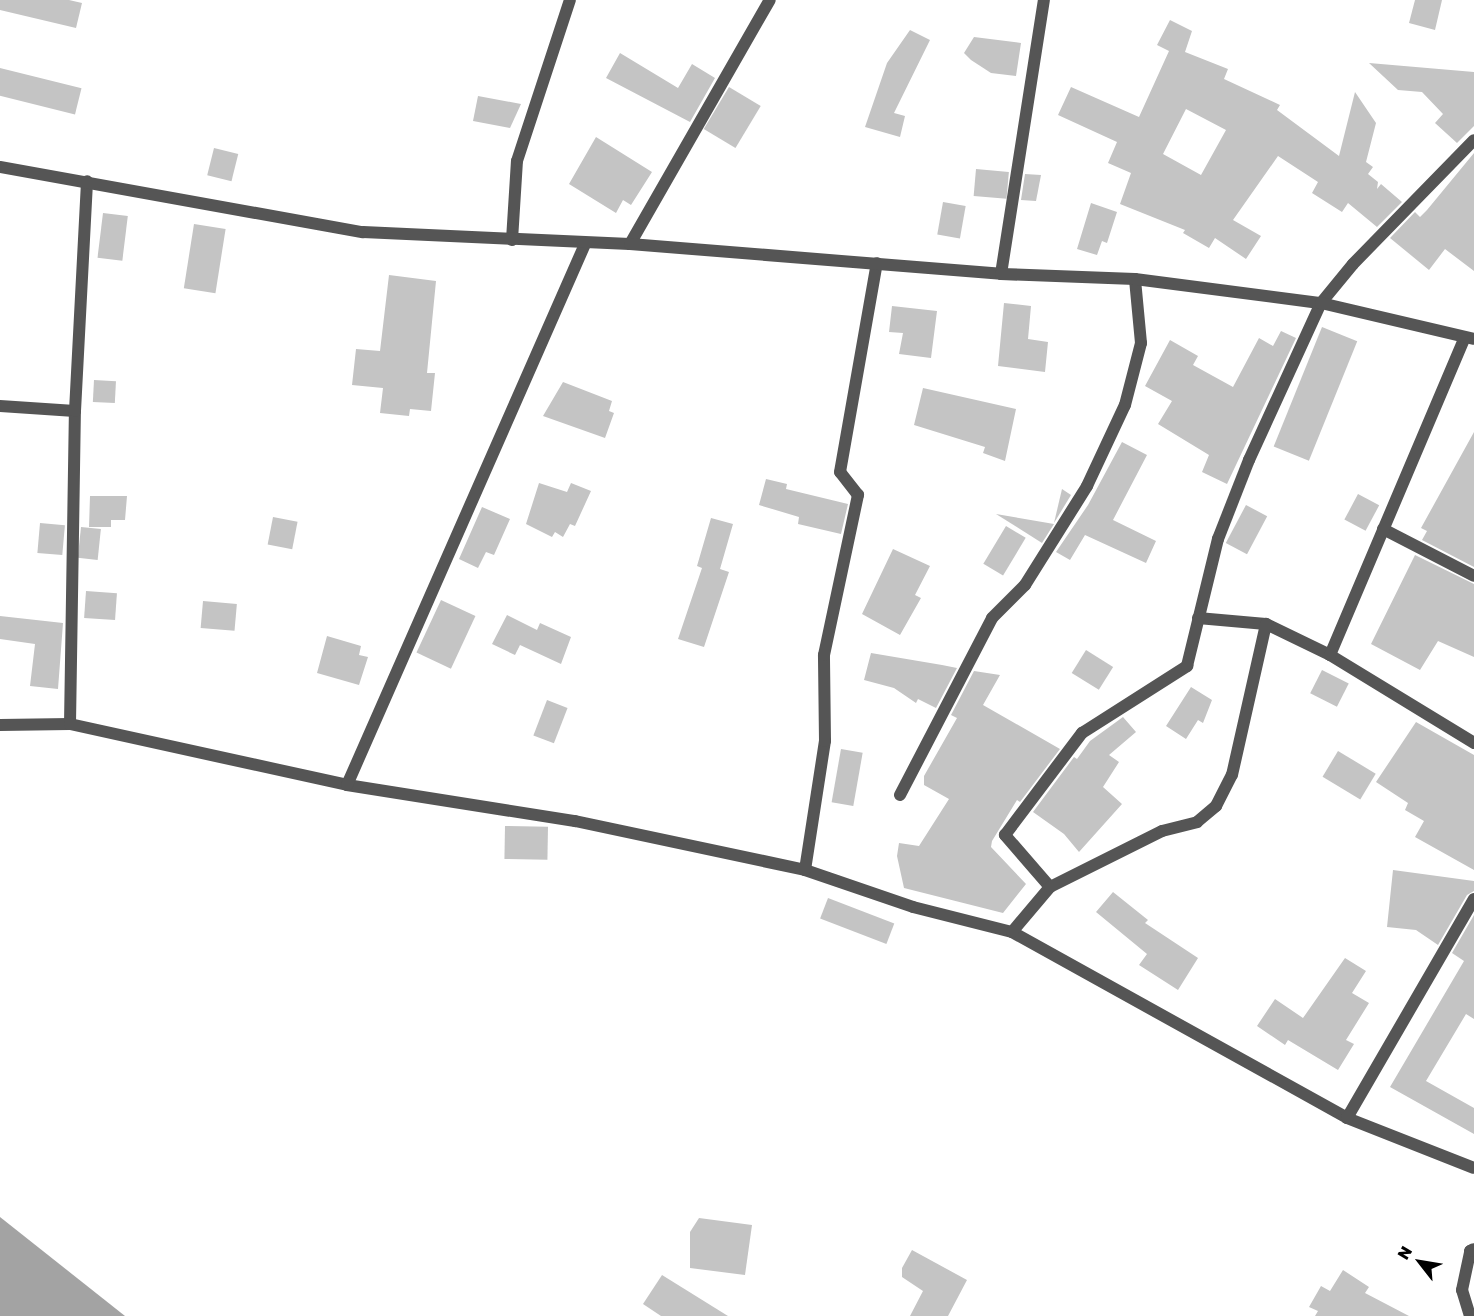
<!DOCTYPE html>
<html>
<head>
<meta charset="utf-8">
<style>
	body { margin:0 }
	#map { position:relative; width:1474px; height:1316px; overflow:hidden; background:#fff; font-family:"Golos Text",sans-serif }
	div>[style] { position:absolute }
	.water>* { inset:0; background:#a3a3a3 }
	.building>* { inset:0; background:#c4c4c4; transform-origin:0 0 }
	.minor>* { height:12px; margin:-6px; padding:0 6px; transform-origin:6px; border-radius:6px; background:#555 }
	.tertiary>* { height:12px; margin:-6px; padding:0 6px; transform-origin:6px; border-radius:6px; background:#555 }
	span { translate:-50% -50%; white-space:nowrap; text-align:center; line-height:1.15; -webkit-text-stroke:6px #fff; paint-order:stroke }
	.north { position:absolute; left:1390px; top:1232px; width:60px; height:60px; -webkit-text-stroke:4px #fff; paint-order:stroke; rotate:301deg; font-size:16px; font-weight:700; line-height:24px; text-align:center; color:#000 }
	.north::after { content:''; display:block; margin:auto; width:21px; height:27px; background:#000; clip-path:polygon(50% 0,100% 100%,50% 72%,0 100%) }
</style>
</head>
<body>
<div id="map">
	<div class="water">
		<i style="clip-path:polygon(0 1217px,125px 1316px,0 1316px)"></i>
	</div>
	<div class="building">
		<i style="clip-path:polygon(0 0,69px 0,82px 3px,76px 28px,0 10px)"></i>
		<i style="clip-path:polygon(1415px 0,1442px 0,1435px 30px,1409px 23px)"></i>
		<i style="clip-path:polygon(evenodd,1170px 20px,1192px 31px,1185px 52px,1228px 69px,1224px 79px,1280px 105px,1277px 110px,1339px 156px,1355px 92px,1376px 123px,1366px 162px,1373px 167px,1368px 174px,1378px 182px,1377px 189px,1381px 184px,1402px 202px,1377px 227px,1348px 203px,1342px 212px,1312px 193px,1318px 182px,1278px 156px,1233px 220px,1261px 236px,1246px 259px,1215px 238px,1209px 248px,1183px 233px,1185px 230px,1120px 204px,1131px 173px,1108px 163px,1117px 142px,1058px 115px,1071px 87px,1139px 117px,1169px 51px,1157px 45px,1170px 20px,1186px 109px,1226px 130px,1201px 175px,1163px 154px,1186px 109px)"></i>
		<i style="clip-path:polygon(910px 30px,930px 40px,894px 113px,905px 116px,900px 137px,865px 127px,887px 63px)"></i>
		<i style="clip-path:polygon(974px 37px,1021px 43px,1016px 76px,991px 73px,971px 60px,964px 53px)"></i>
		<i style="clip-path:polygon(620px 53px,678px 88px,692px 64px,715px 78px,690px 122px,606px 78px)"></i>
		<i style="clip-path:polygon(1369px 63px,1474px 72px,1474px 126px,1457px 143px,1435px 123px,1443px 114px,1422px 92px,1398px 90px)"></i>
		<i style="left:0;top:68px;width:84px;height:27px;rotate:14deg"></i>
		<i style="left:729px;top:87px;width:37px;height:49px;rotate:31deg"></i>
		<i style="clip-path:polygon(478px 96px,521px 104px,510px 128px,473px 121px)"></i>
		<i style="clip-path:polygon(596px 137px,652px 172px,631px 205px,623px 200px,616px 213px,569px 184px)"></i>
		<i style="left:214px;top:148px;width:25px;height:28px;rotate:14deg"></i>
		<i style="clip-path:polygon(1474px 153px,1474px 271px,1445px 249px,1429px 270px,1390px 238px,1415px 212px,1420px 217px,1427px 210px)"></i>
		<i style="left:976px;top:169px;width:33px;height:27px;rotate:5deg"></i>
		<i style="clip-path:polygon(1025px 174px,1041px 175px,1036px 201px,1021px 200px)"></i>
		<i style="left:943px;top:202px;width:23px;height:33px;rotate:10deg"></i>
		<i style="clip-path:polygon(1091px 203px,1117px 212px,1107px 243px,1102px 241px,1097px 255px,1077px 249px)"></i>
		<i style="left:103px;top:213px;width:25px;height:45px;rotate:7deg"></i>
		<i style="left:194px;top:224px;width:32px;height:65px;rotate:9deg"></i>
		<i style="clip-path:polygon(389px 275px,436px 281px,427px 373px,435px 373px,431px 411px,410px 409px,409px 416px,380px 413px,383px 388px,352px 385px,356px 349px,380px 351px)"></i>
		<i style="clip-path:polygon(1004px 303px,1031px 306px,1028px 339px,1048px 342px,1045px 372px,998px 366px)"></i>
		<i style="clip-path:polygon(892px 306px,937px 311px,931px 358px,899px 354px,903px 333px,889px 332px)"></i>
		<i style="left:1322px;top:327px;width:38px;height:129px;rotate:22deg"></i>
		<i style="clip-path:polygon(1281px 331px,1296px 338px,1227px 484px,1202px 472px,1209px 455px,1158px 424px,1172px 401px,1145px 386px,1170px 340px,1198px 356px,1193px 365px,1233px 387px,1259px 338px,1273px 346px)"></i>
		<i style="left:94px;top:380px;width:22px;height:22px;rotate:3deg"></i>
		<i style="clip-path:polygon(563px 382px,612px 401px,609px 411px,614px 413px,605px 438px,543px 416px)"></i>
		<i style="clip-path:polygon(923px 388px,1016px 409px,1005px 461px,983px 453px,985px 447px,914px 425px)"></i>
		<i style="clip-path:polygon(1474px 432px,1474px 567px,1422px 540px,1427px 531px,1421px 528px)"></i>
		<i style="clip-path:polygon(1122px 442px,1147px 455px,1113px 520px,1156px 541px,1146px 563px,1085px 535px,1070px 560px,1056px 552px,1088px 505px)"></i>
		<i style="clip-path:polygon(766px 479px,787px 484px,786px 489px,848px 504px,841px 534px,798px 524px,799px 517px,759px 505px)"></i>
		<i style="clip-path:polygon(539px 483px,567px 492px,571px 483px,591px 491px,575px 526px,570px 524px,563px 537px,555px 532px,552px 537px,526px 524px)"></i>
		<i style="clip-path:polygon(1062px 489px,1071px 495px,1054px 523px)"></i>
		<i style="left:1358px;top:494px;width:24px;height:29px;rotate:28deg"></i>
		<i style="clip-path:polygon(90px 496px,127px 496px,125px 520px,111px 520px,111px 527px,89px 527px)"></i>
		<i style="left:1246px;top:505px;width:24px;height:43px;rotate:28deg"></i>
		<i style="clip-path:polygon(482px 507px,510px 519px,494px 555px,486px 552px,478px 568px,459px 559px)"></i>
		<i style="clip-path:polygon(996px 514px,1054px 524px,1042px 543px)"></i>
		<i style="left:273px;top:517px;width:25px;height:28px;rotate:11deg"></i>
		<i style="clip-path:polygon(711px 518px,733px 524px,720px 569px,729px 572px,704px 647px,678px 639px,702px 568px,697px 566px)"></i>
		<i style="left:40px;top:523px;width:25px;height:30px;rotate:5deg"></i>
		<i style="left:1006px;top:526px;width:23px;height:44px;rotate:31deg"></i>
		<i style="left:81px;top:527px;width:20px;height:31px;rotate:6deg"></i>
		<i style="clip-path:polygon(893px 549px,930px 566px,915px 595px,921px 598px,900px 635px,862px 614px)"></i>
		<i style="clip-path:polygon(1415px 555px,1474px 584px,1474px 657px,1438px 641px,1420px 670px,1371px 644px)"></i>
		<i style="left:86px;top:591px;width:31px;height:27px;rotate:4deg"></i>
		<i style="left:441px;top:600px;width:38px;height:58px;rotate:25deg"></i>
		<i style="left:203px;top:601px;width:34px;height:27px;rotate:5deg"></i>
		<i style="clip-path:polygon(507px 615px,537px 630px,540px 623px,571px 637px,561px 664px,520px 645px,515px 655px,492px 644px)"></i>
		<i style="clip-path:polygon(0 616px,63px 623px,58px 689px,30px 686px,35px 644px,0 639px)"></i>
		<i style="clip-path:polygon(327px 636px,361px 646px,359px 655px,368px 657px,359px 685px,317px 673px)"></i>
		<i style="left:1086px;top:650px;width:32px;height:27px;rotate:32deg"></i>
		<i style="clip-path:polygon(871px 653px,942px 665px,957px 668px,936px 708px,918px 699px,916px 703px,894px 688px,864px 680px)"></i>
		<i style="left:1322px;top:670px;width:30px;height:26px;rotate:27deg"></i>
		<i style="clip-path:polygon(974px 671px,1000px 675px,983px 705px,1060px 749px,1020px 802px,1017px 800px,992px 841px,991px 847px,1026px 884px,1003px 913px,904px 888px,897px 856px,899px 843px,919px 846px,949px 799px,924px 785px,924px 776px,957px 718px,951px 715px)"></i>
		<i style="clip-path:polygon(1191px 687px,1212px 700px,1203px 723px,1198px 720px,1186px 739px,1166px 726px)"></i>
		<i style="left:547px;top:700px;width:22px;height:38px;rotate:21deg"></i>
		<i style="clip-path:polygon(1123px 717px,1136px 732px,1109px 755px,1119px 762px,1103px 787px,1122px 804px,1079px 852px,1064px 834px,1033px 812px,1074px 757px,1077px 759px,1090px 741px)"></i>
		<i style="clip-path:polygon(1416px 722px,1474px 755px,1474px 870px,1415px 837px,1424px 821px,1405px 810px,1408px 803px,1376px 782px)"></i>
		<i style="left:841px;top:749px;width:22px;height:54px;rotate:10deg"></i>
		<i style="left:1338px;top:751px;width:44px;height:30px;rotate:31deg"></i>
		<i style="left:505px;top:826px;width:43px;height:33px;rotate:1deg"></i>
		<i style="clip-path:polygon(1393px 870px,1474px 881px,1474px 891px,1467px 895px,1438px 945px,1416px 930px,1387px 927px)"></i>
		<i style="clip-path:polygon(1113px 892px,1148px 920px,1145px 923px,1198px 958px,1178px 990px,1139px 965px,1147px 954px,1096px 912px)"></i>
		<i style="left:828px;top:898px;width:71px;height:22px;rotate:21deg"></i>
		<i style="clip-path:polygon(1474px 915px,1474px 1019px,1466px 1014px,1426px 1081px,1474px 1108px,1474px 1134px,1390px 1087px,1464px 961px,1452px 953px)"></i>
		<i style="clip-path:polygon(1345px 958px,1366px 971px,1352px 993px,1369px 1003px,1346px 1040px,1354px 1044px,1338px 1070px,1288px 1040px,1285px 1045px,1257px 1026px,1275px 999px,1303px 1018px)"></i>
		<i style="clip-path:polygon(699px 1218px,752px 1225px,745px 1275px,690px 1268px,690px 1232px)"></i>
		<i style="clip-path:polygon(912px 1250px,967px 1280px,948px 1316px,910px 1316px,923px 1291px,902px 1277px,902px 1268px)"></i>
		<i style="clip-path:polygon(1343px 1270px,1369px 1287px,1365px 1293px,1409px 1316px,1315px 1316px,1318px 1311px,1309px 1307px,1321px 1286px,1330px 1291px)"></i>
		<i style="clip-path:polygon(662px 1275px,728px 1316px,661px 1316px,643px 1304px)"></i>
	</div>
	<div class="minor">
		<i style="left:512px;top:240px;width:79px;rotate:-86.4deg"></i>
		<i style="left:517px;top:161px;width:169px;rotate:-71.8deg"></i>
		<i style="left:630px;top:244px;width:281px;rotate:-60.2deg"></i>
		<i style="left:1001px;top:274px;width:277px;rotate:-81.1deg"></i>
		<i style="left:0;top:406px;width:75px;rotate:3.8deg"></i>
		<i style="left:1383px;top:529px;width:102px;rotate:27.3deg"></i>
		<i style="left:1198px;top:618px;width:68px;rotate:5deg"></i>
		<i style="left:1266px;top:624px;width:71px;rotate:25.8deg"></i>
		<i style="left:1330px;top:655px;width:169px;rotate:31.4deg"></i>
		<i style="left:1330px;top:655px;width:345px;rotate:-67deg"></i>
		<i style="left:70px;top:724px;width:313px;rotate:-89.1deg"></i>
		<i style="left:75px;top:411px;width:230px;rotate:-87deg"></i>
		<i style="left:0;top:725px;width:70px;rotate:-0.8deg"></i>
		<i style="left:70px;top:724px;width:284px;rotate:12.4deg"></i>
		<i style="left:347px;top:785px;width:231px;rotate:9deg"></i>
		<i style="left:575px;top:821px;width:235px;rotate:12deg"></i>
		<i style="left:805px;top:870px;width:114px;rotate:18.9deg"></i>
		<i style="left:913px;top:907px;width:102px;rotate:14.2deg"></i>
		<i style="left:1012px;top:932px;width:383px;rotate:29deg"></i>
		<i style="left:1347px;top:1118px;width:136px;rotate:21.5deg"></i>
		<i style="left:347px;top:785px;width:591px;rotate:-66.25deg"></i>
		<i style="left:900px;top:795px;width:199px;rotate:-62.5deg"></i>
		<i style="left:992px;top:618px;width:47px;rotate:-45deg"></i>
		<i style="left:1025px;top:585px;width:117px;rotate:-57.9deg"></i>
		<i style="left:1087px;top:486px;width:89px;rotate:-64.9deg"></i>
		<i style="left:1125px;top:405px;width:64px;rotate:-75.5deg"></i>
		<i style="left:1141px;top:343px;width:64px;rotate:-95.4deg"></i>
		<i style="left:805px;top:870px;width:131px;rotate:-81.2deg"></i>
		<i style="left:825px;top:741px;width:86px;rotate:-90.7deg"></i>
		<i style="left:824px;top:655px;width:164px;rotate:-78deg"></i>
		<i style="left:858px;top:495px;width:29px;rotate:-128deg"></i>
		<i style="left:840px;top:472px;width:212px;rotate:-80deg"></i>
		<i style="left:1050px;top:887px;width:69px;rotate:-130.9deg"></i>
		<i style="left:1005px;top:835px;width:128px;rotate:-53deg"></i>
		<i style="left:1082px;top:733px;width:125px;rotate:-32.5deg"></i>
		<i style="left:1187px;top:666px;width:131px;rotate:-76.3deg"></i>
		<i style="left:1218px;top:539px;width:85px;rotate:-68.6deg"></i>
		<i style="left:1249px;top:460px;width:173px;rotate:-65.4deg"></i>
		<i style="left:1321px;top:303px;width:50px;rotate:-50.6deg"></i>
		<i style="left:1353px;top:264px;width:173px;rotate:-45.7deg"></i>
		<i style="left:1012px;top:932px;width:59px;rotate:-49.8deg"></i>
		<i style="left:1050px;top:887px;width:125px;rotate:-26.6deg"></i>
		<i style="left:1162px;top:831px;width:36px;rotate:-14deg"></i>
		<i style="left:1197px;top:822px;width:25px;rotate:-40deg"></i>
		<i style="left:1216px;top:806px;width:35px;rotate:-63deg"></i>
		<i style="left:1232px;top:775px;width:155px;rotate:-77.3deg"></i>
		<i style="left:1347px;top:1118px;width:253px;rotate:-59.9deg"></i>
		<i style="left:1470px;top:1316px;width:27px;rotate:-107deg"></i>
		<i style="left:1462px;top:1290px;width:40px;rotate:-78deg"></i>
		<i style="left:1470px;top:1251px;width:4px;rotate:-27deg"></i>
	</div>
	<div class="tertiary">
		<i style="left:0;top:167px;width:369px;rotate:10.2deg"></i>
		<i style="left:363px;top:232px;width:267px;rotate:2.6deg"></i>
		<i style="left:630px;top:244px;width:372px;rotate:4.6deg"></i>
		<i style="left:1001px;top:274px;width:134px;rotate:2.1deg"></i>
		<i style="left:1135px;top:279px;width:188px;rotate:7.4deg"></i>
		<i style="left:1321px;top:303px;width:157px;rotate:13.2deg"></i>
	</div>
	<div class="north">N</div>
</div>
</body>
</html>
